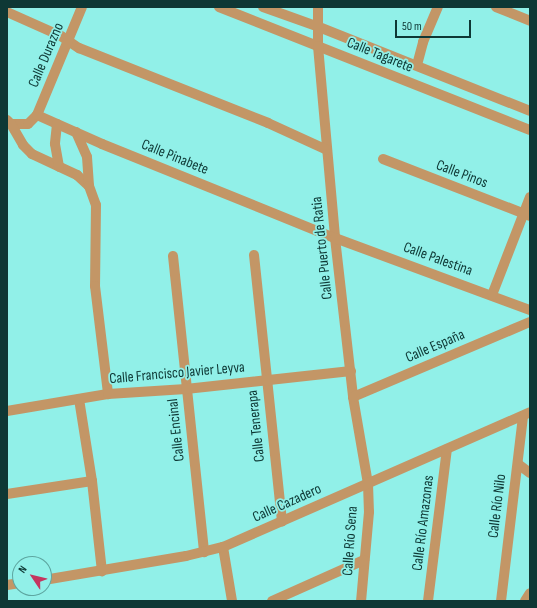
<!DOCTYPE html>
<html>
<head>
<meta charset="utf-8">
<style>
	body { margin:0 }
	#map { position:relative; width:537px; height:608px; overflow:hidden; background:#91f0e8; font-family:"Sofia Sans Condensed",sans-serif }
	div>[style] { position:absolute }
	.minor>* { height:10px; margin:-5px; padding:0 5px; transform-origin:5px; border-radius:5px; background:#c39666 }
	span { translate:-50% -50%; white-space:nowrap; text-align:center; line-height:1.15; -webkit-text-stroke:3.5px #91f0e8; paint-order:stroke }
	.street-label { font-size:15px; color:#0e3835 }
	.frame { position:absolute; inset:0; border:8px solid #0e3835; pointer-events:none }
	.north { position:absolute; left:12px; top:556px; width:40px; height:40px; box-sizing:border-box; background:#91f0e8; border:1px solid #5da6a0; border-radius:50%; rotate:305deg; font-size:11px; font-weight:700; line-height:16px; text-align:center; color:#0e3835 }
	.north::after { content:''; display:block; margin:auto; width:14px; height:18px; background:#c4355f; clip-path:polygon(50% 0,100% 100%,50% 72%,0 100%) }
	.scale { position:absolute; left:395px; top:20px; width:76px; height:18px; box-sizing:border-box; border:2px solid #0e3835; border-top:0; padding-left:5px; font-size:12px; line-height:14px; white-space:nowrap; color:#0e3835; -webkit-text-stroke:3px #91f0e8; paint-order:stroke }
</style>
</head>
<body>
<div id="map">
	<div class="minor">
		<i style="left:219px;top:7px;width:334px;rotate:21.6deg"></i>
		<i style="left:263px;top:7px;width:59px;rotate:19.7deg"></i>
		<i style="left:319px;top:27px;width:227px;rotate:21.7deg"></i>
		<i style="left:318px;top:7px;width:39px;rotate:90deg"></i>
		<i style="left:318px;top:46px;width:193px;rotate:84.9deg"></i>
		<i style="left:335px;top:238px;width:160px;rotate:83.5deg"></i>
		<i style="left:353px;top:397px;width:88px;rotate:80.2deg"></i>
		<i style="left:368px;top:484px;width:28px;rotate:88deg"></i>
		<i style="left:369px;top:512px;width:89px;rotate:95.1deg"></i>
		<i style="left:496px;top:7px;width:37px;rotate:22deg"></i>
		<i style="left:7px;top:12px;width:59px;rotate:24deg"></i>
		<i style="left:61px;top:36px;width:22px;rotate:34deg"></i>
		<i style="left:79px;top:48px;width:203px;rotate:21.6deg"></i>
		<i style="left:268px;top:123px;width:65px;rotate:24.6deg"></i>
		<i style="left:417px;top:65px;width:24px;rotate:-75deg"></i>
		<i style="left:423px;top:42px;width:38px;rotate:-67deg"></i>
		<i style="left:37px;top:115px;width:71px;rotate:24deg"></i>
		<i style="left:102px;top:144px;width:251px;rotate:22deg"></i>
		<i style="left:335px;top:238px;width:208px;rotate:20.3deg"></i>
		<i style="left:7px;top:120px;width:6px;rotate:45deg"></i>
		<i style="left:11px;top:124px;width:17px"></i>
		<i style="left:28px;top:124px;width:13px;rotate:-45deg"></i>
		<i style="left:37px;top:115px;width:117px;rotate:-67.4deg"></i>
		<i style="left:7px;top:124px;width:4px"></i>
		<i style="left:11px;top:124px;width:24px;rotate:60deg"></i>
		<i style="left:23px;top:145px;width:13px;rotate:45deg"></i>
		<i style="left:32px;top:154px;width:50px;rotate:25deg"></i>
		<i style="left:77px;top:175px;width:16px;rotate:43deg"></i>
		<i style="left:57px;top:124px;width:20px;rotate:96deg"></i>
		<i style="left:55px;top:144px;width:23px;rotate:80deg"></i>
		<i style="left:76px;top:132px;width:27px;rotate:66deg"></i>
		<i style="left:87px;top:157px;width:29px;rotate:86deg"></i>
		<i style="left:89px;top:186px;width:20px;rotate:70deg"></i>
		<i style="left:96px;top:205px;width:81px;rotate:90.7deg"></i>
		<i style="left:95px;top:286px;width:109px;rotate:83.1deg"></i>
		<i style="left:383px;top:159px;width:158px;rotate:21.2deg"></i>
		<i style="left:254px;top:255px;width:268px;rotate:84deg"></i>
		<i style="left:173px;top:256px;width:298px;rotate:84deg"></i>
		<i style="left:492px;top:295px;width:105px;rotate:-68.8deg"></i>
		<i style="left:353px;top:397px;width:192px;rotate:-23deg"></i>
		<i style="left:79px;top:399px;width:83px;rotate:81deg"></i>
		<i style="left:92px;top:481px;width:91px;rotate:83.7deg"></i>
		<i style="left:7px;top:411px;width:102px;rotate:-9.6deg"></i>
		<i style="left:108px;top:394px;width:78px;rotate:-3.7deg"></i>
		<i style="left:186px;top:389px;width:166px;rotate:-6.2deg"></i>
		<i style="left:518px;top:464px;width:15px;rotate:37deg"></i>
		<i style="left:7px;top:494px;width:86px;rotate:-8.7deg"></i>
		<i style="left:223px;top:547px;width:55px;rotate:80.5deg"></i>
		<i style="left:44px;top:580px;width:144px;rotate:-9.6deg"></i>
		<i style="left:186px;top:556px;width:38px;rotate:-14deg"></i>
		<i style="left:223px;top:547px;width:335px;rotate:-23.7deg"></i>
		<i style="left:7px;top:585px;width:13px;rotate:-9deg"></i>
		<i style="left:272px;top:601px;width:101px;rotate:-24deg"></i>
		<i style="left:428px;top:601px;width:153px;rotate:-82.9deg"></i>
		<i style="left:501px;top:601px;width:186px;rotate:-83.2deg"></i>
		<i style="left:525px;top:601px;width:9px;rotate:-58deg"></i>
	</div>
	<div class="street-label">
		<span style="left:46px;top:55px;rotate:-67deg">Calle Durazno</span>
		<span style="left:380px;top:55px;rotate:22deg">Calle Tagarete</span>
		<span style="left:175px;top:157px;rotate:22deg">Calle Pinabete</span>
		<span style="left:462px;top:174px;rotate:21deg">Calle Pinos</span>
		<span style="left:322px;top:248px;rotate:-96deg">Calle Puerto de Ratia</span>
		<span style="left:438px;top:259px;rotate:20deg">Calle Palestina</span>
		<span style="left:435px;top:346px;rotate:-23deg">Calle España</span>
		<span style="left:177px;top:373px;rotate:-5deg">Calle Francisco Javier Leyva</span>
		<span style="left:256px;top:426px;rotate:-96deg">Calle Tenerapa</span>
		<span style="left:176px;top:430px;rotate:-96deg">Calle Encinal</span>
		<span style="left:287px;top:503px;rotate:-24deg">Calle Cazadero</span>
		<span style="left:497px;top:506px;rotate:-83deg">Calle Río Nilo</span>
		<span style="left:423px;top:523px;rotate:-83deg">Calle Río Amazonas</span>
		<span style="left:350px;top:541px;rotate:-86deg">Calle Río Sena</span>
	</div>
	<div class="frame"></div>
	<div class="north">N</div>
	<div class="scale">50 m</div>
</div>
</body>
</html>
